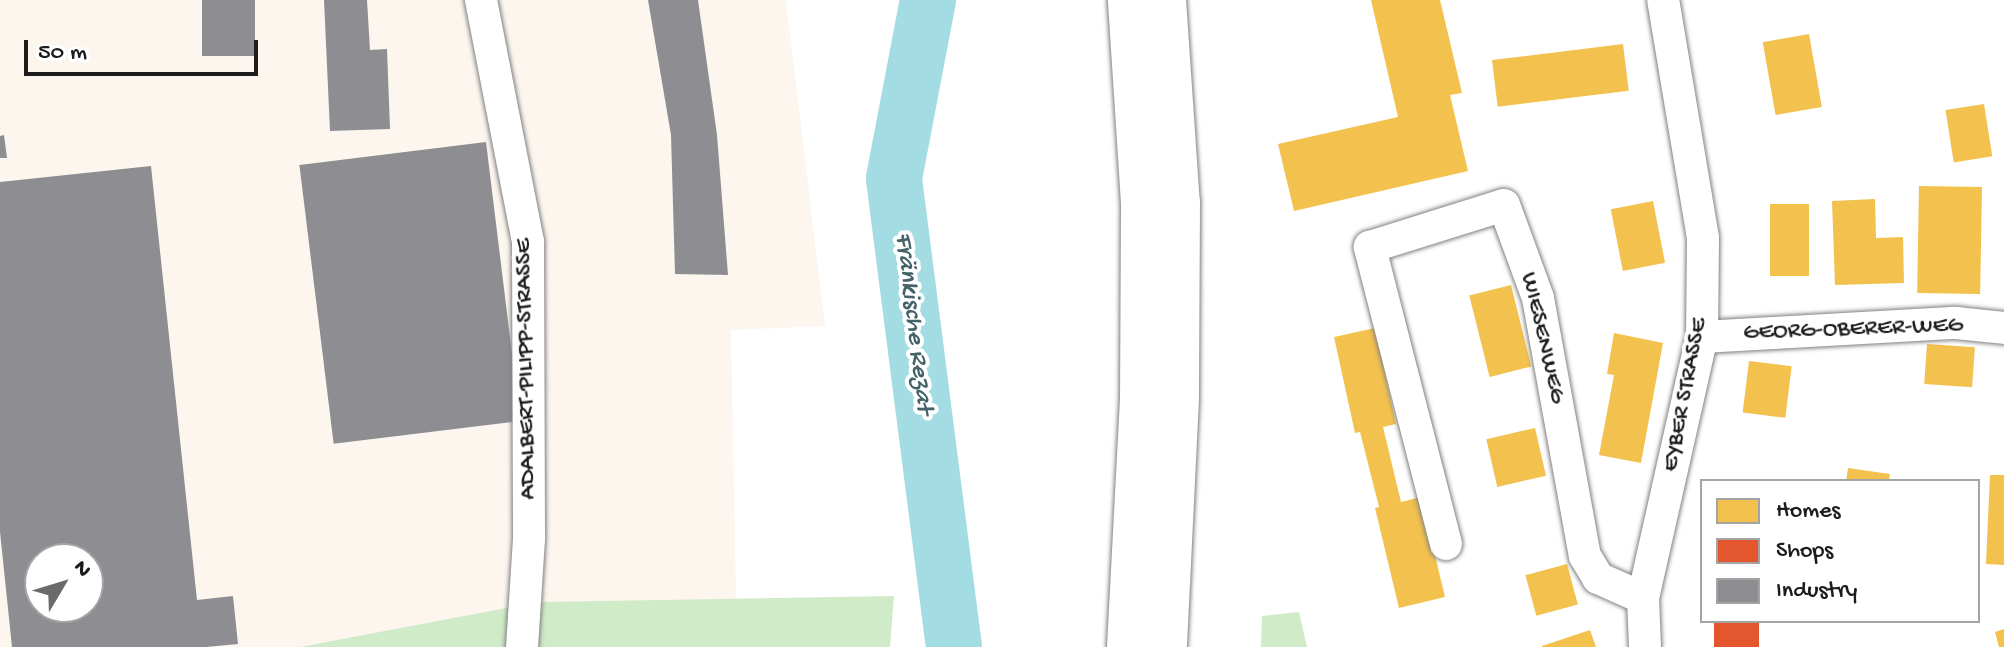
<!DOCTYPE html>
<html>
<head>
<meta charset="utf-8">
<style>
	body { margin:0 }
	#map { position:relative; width:2004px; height:647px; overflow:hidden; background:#fff; font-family:"Gochi Hand",sans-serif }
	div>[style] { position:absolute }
	.built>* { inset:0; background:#fcf6ef }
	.green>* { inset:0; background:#d0ebc7 }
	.homes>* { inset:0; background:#f2c14e; transform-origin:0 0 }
	.shops>* { inset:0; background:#e4572e; transform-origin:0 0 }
	.industry>* { inset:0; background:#8d8d92; transform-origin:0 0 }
	.river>* { height:56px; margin:-28px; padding:0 28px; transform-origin:28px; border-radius:28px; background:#a4dce4 }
	.roads { filter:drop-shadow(0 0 2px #828282) drop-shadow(0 0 2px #828282) }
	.street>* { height:32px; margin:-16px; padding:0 16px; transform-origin:16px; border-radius:16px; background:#fff }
	.primary>* { height:44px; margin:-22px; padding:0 22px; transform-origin:22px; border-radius:22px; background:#fff }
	span { translate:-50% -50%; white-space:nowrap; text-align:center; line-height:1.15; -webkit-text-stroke:8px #fff; paint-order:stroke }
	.street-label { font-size:24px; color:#1c1c1c }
	.water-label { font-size:26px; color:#436367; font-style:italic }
	.legend { position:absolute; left:1700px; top:479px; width:280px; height:144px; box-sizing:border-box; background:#fff; border:2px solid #a4a4a4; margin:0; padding:10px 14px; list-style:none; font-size:24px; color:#1c1c1c }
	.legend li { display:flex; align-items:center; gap:16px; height:40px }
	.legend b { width:40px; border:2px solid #a4a4a4 }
	.north { position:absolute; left:24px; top:543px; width:80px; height:80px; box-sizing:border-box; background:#fff; border:2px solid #a4a4a4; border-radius:50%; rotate:52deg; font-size:22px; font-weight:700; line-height:32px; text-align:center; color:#1c1c1c }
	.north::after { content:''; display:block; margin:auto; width:28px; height:36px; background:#6b6b6b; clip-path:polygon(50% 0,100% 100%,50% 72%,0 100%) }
	.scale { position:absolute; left:24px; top:40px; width:234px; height:36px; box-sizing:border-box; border:4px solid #1c1c1c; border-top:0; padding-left:10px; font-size:24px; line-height:28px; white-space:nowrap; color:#1c1c1c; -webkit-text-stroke:6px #fff; paint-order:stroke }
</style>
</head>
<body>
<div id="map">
	<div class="built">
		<i style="clip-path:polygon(evenodd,0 0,786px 0,825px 326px,731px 330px,736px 599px,538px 602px,300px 647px,0 647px,0 0,40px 559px,88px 559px,88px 607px,40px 607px,40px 559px)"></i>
	</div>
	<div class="green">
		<i style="clip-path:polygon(894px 596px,890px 647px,300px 647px,538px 602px)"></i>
		<i style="clip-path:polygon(1299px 612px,1307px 647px,1261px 647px,1262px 616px)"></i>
	</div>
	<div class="homes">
		<i style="clip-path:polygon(1371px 0,1440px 0,1462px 93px,1450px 95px,1468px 171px,1294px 211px,1278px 144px,1398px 117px)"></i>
		<i style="left:1809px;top:34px;width:74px;height:47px;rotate:80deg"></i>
		<i style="left:1623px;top:44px;width:47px;height:132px;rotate:83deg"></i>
		<i style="left:1984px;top:104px;width:53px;height:39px;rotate:81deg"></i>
		<i style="left:1919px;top:186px;width:63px;height:107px;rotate:1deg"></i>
		<i style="clip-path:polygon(1875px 199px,1876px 238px,1903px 237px,1904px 283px,1835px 285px,1832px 201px)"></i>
		<i style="left:1653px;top:201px;width:63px;height:43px;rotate:79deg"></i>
		<i style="left:1770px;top:204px;width:39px;height:72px"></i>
		<i style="left:1511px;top:285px;width:84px;height:43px;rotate:76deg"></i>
		<i style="clip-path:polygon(1375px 328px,1396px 424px,1383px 427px,1401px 502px,1421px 497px,1445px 597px,1399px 608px,1375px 508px,1379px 507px,1360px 432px,1355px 433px,1334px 337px)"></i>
		<i style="clip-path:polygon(1614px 333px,1663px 343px,1641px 463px,1599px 455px,1614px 375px,1607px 374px)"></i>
		<i style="left:1927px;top:344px;width:48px;height:40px;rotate:4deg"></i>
		<i style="left:1749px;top:361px;width:43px;height:52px;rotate:7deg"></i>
		<i style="left:1535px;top:428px;width:49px;height:50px;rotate:77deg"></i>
		<i style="clip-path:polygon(1848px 468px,1890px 474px,1889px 481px,1846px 481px)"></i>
		<i style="clip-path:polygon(1990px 475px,2004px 475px,2004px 565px,1986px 564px)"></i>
		<i style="left:1567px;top:564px;width:42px;height:43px;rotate:75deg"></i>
		<i style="clip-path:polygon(2004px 629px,2004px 647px,1999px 647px,1995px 632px)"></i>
		<i style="clip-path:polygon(1590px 630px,1596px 647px,1542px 647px,1542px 646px)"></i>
	</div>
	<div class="shops">
		<i style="left:1714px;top:621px;width:45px;height:26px"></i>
	</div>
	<div class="industry">
		<i style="left:202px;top:0;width:53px;height:56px"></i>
		<i style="clip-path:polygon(324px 0,367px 0,370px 50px,387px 49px,390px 129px,330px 131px)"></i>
		<i style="clip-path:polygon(648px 0,698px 0,717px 135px,728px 275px,675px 274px,671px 135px)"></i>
		<i style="clip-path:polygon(4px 135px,7px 158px,0 158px,0 136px)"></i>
		<i style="left:486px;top:142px;width:281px;height:188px;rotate:83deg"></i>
		<i style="clip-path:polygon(evenodd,151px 166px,197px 600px,233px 596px,238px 644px,206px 647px,12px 647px,0 532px,0 182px,151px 166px,40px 559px,88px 559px,88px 607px,40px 607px,40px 559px)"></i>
	</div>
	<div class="river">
		<i style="left:928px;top:0;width:182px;rotate:100.8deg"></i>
		<i style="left:894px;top:179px;width:472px;rotate:82.7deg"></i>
	</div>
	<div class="roads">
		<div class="street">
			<i style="left:481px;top:0;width:246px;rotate:79deg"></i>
			<i style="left:528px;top:241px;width:298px;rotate:89.8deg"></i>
			<i style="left:529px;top:539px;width:108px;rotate:93.7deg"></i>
			<i style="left:1702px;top:337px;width:254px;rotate:-3.2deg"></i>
			<i style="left:1956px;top:323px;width:48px;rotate:5.9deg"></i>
			<i style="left:1446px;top:544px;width:307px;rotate:-104.4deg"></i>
			<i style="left:1370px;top:247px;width:140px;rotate:-17.4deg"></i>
			<i style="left:1504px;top:205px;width:99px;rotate:69.9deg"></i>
			<i style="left:1538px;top:298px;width:262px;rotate:79.7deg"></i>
			<i style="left:1585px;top:556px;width:26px;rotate:59deg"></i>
			<i style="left:1598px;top:578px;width:49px;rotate:24deg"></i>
			<i style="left:1645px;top:647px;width:49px;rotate:-92.3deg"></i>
			<i style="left:1643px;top:598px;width:268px;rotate:-77.3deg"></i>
			<i style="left:1702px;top:337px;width:99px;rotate:-89.4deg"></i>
			<i style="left:1703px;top:238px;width:241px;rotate:-99.5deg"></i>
		</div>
		<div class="primary">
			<i style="left:1164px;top:0;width:203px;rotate:86.1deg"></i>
			<i style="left:1178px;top:203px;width:196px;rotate:90.3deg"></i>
			<i style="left:1177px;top:399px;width:248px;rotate:92.8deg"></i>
			<i style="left:1129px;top:647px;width:247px;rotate:-87deg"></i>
			<i style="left:1142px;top:400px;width:197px;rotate:-89.7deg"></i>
			<i style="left:1143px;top:203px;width:203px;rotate:-93.7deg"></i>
		</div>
	</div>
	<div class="street-label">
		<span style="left:1853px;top:330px;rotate:-2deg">GEORG-OBERER-WEG</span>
		<span style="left:1542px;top:338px;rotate:77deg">WIESENWEG</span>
		<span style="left:527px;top:369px;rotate:-91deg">ADALBERT-PILIPP-STRASSE</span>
		<span style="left:1686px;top:395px;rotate:-79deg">EYBER STRASSE</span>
	</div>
	<div class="water-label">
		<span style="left:912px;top:323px;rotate:83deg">Fränkische Rezat</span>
	</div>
	<ul class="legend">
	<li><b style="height:22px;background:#f2c14e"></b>Homes</li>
	<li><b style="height:22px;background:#e4572e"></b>Shops</li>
	<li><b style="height:22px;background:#8d8d92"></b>Industry</li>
	</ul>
	<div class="north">N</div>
	<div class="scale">50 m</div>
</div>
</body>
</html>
